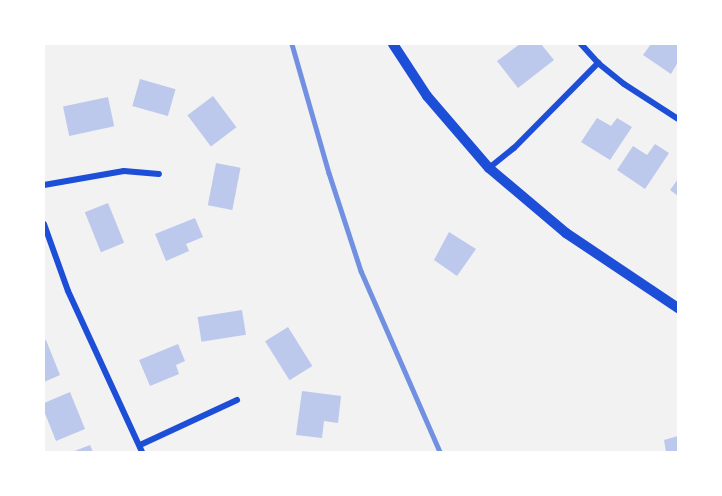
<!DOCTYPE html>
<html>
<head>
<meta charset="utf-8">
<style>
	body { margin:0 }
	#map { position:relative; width:722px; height:496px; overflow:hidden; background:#f2f2f2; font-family:"DM Sans",sans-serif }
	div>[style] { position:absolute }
	.building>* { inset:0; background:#bdc9ec; transform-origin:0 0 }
	.minor>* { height:6px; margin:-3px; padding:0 3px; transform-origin:3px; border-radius:3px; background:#1d4ed8 }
	.primary>* { height:10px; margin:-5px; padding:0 5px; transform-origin:5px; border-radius:5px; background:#1d4ed8 }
	.rail>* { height:4.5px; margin:-2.25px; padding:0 2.25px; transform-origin:2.25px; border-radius:2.25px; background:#7290e2 }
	span { translate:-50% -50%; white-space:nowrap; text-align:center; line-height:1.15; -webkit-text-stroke:4.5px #fff; paint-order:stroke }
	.frame { position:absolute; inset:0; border:45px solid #fff; pointer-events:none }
</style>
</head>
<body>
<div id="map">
	<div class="building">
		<i style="clip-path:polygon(520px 44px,541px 44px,554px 60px,518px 88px,497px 61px)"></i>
		<i style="clip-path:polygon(651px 44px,678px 44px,678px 62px,671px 74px,643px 55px)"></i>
		<i style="left:140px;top:79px;width:37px;height:28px;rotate:16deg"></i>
		<i style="left:213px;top:96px;width:39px;height:32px;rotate:53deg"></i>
		<i style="left:108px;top:97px;width:30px;height:46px;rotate:78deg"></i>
		<i style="clip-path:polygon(597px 118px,611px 126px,617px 118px,632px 127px,610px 160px,581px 142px)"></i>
		<i style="clip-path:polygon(655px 144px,669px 153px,645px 189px,617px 170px,633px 146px,647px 155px)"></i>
		<i style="left:216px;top:163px;width:25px;height:43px;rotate:11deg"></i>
		<i style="clip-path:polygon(678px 179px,678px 196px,670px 190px)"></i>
		<i style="left:108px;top:203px;width:43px;height:25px;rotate:68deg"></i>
		<i style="clip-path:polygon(195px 218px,203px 237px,186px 244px,189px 251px,166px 261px,155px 234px)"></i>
		<i style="clip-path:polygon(449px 232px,476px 249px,457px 276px,434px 260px)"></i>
		<i style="left:242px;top:310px;width:25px;height:45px;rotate:81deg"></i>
		<i style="left:288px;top:327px;width:46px;height:27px;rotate:58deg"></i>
		<i style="clip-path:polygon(46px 340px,60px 375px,44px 382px,44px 341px)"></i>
		<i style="clip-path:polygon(178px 344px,185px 361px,176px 365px,179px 374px,150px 386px,139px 360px)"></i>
		<i style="clip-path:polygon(302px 391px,341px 396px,338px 423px,324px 421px,322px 438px,296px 435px)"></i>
		<i style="clip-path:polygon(70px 392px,85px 429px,56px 441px,44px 411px,44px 403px)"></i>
		<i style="clip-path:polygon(678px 436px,678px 452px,666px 452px,664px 440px)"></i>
		<i style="clip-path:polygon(90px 445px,93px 452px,72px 452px)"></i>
	</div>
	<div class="minor">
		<i style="left:581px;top:44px;width:25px;rotate:48deg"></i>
		<i style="left:598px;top:63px;width:33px;rotate:39deg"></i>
		<i style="left:624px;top:84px;width:64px;rotate:32.9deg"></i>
		<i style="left:489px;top:168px;width:32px;rotate:-39deg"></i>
		<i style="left:514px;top:148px;width:120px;rotate:-45.3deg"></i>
		<i style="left:44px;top:185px;width:81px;rotate:-9.9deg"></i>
		<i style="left:124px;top:171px;width:35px;rotate:5deg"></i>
		<i style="left:44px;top:224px;width:71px;rotate:70.3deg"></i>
		<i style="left:68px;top:291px;width:177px;rotate:65.3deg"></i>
		<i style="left:140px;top:445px;width:107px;rotate:-24.9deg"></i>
	</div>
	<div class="primary">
		<i style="left:393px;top:44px;width:62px;rotate:56.8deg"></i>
		<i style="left:427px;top:96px;width:95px;rotate:49.3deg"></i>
		<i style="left:489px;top:168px;width:101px;rotate:40.2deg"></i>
		<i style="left:566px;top:233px;width:135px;rotate:33.8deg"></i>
	</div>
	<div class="rail">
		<i style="left:292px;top:44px;width:134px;rotate:74deg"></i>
		<i style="left:329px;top:173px;width:103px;rotate:71.9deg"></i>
		<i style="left:361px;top:271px;width:197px;rotate:66.4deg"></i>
	</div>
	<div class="frame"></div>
</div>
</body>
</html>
